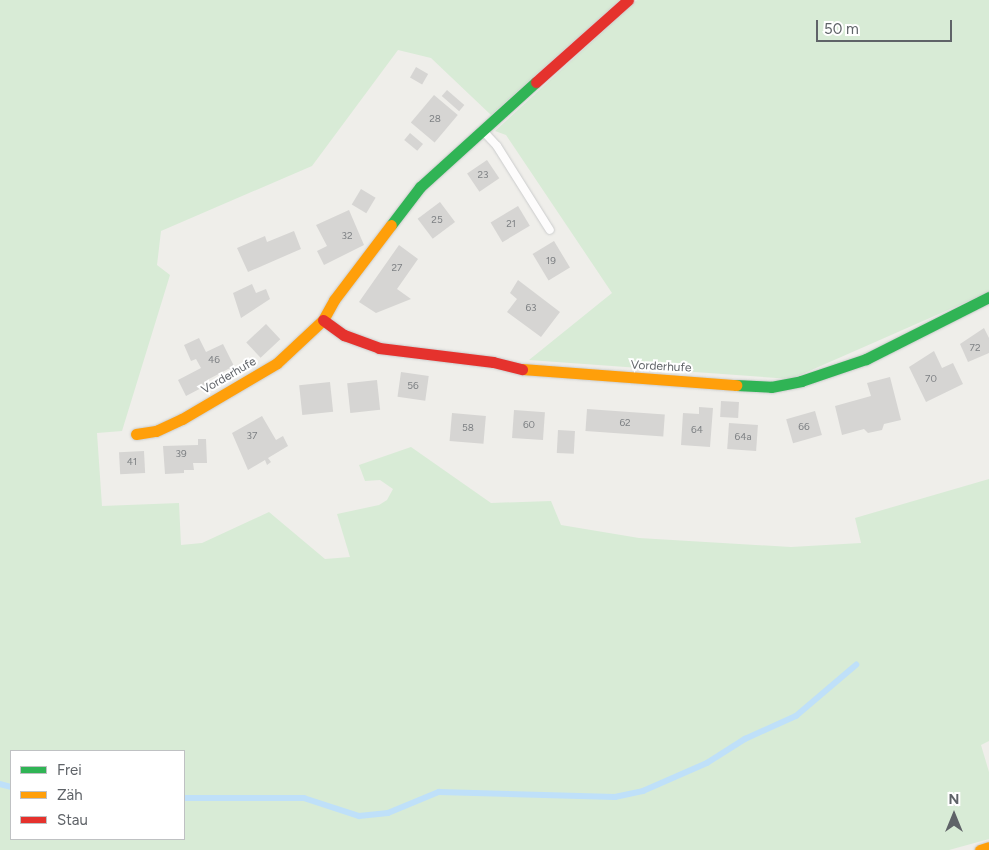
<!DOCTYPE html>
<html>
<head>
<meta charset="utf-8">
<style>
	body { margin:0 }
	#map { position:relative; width:989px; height:850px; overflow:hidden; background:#efeeea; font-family:Figtree,sans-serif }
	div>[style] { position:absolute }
	.green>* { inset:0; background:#d8ebd6 }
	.stream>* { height:5.5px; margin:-2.75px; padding:0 2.75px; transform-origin:2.75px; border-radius:2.75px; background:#bfe0f9 }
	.building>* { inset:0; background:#d6d5d3; transform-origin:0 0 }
	.roads { filter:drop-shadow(0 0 1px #cbcccc) drop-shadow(0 0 1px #cbcccc) }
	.lane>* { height:8px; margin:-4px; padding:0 4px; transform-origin:4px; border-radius:4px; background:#fdfcfc }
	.fast>* { height:11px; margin:-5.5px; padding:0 5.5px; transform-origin:5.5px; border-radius:5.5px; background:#30b455 }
	.slow>* { height:11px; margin:-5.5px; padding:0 5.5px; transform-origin:5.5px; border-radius:5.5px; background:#ff9f0a }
	.jam>* { height:11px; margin:-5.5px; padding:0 5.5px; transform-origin:5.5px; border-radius:5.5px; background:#e5322d }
	span { translate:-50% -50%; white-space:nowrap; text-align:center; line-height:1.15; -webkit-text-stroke:4px #fff; paint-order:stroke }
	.number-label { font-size:10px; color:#7e8184 }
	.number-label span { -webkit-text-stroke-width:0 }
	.street-label { font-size:12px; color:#5f6368 }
	.legend { position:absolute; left:10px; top:750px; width:175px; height:90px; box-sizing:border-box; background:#fff; border:1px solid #bfc1c3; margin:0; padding:6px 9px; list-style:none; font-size:15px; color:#5f6368 }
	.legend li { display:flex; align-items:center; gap:10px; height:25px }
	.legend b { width:25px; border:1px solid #bfc1c3 }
	.north { position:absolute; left:929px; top:790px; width:50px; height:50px; -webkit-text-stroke:4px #fff; paint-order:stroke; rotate:0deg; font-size:14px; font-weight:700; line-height:20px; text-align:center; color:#5f6368 }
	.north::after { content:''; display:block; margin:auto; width:18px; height:22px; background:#5f6368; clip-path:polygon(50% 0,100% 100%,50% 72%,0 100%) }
	.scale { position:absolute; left:816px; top:20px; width:136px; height:22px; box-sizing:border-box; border:2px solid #5f6368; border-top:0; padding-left:6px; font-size:15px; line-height:18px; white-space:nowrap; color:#5f6368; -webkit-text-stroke:4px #fff; paint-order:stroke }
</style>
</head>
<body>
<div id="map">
	<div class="green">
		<i style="clip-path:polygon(evenodd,0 0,620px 0,491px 115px,431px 58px,398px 50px,312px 166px,161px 231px,157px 265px,170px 275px,122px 431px,97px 433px,102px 506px,179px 503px,181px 545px,202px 543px,269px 512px,325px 559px,350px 557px,337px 514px,379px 505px,387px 500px,393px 489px,380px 480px,365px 481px,359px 465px,411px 447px,491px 503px,551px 501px,561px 525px,639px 538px,791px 547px,861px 543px,855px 518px,989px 479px,989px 741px,981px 745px,989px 772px,989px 839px,949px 850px,0 850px,0 0,11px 751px,184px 751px,184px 839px,11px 839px,11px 751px)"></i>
		<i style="clip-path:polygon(637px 0,989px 0,989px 292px,791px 379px,529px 360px,612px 293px,506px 135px,495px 131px)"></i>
	</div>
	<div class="stream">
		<i style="left:0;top:784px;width:11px;rotate:15deg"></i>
		<i style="left:184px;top:798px;width:120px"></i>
		<i style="left:304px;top:798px;width:58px;rotate:18.1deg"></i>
		<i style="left:359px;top:816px;width:29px;rotate:-6deg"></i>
		<i style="left:388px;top:813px;width:55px;rotate:-22.4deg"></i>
		<i style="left:439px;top:792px;width:176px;rotate:1.6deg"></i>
		<i style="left:615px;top:797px;width:29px;rotate:-12deg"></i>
		<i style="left:643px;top:791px;width:70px;rotate:-23.6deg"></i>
		<i style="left:707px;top:763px;width:45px;rotate:-32.3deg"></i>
		<i style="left:745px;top:739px;width:56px;rotate:-24.3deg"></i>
		<i style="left:796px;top:716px;width:79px;rotate:-40.4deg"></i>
	</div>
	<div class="building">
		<i style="left:416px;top:67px;width:14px;height:12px;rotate:30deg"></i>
		<i style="left:447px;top:90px;width:23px;height:8px;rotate:41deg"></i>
		<i style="left:434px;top:95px;width:31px;height:36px;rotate:40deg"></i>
		<i style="left:410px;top:133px;width:17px;height:9px;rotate:40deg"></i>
		<i style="left:487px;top:160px;width:22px;height:24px;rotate:56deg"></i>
		<i style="left:361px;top:189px;width:17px;height:18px;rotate:31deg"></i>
		<i style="left:440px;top:202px;width:25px;height:28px;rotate:53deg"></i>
		<i style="left:518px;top:206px;width:23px;height:32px;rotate:59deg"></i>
		<i style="clip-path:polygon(349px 210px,364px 245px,324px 265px,317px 251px,327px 246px,316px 225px)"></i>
		<i style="clip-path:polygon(294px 231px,301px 249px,248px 272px,237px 248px,265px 236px,267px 242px)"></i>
		<i style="left:554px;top:241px;width:31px;height:25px;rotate:59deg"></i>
		<i style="clip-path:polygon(399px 245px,418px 259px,397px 289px,411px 299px,376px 313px,359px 302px)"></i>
		<i style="clip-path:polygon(518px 280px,560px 312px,541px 337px,507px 312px,517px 299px,510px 293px)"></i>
		<i style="clip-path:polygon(252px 284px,256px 293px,266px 289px,270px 299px,241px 318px,233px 293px)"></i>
		<i style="left:266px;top:324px;width:21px;height:27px;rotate:47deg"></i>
		<i style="clip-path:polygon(984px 328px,989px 338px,989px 353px,968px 362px,960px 344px)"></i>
		<i style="clip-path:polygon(199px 338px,206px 352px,223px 344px,234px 366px,207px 380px,209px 384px,186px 396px,178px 380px,201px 368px,196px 359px,191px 361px,184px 345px)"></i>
		<i style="clip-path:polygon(934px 351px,942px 368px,953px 363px,963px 384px,926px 402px,909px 367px)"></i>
		<i style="left:401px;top:372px;width:28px;height:25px;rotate:8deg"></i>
		<i style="clip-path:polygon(890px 377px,901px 420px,884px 424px,882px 430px,868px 433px,864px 429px,842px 435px,835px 406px,871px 396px,867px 383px)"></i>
		<i style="left:377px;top:380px;width:30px;height:30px;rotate:84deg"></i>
		<i style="left:330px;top:382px;width:30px;height:31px;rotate:84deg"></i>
		<i style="left:721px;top:401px;width:18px;height:16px;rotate:3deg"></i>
		<i style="clip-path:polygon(699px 407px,713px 408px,710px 447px,681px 445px,683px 413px,699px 414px)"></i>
		<i style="left:587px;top:409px;width:78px;height:22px;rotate:4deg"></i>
		<i style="left:514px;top:410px;width:31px;height:28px;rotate:4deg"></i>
		<i style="left:815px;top:411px;width:25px;height:30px;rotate:74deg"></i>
		<i style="left:452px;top:413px;width:34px;height:28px;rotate:5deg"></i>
		<i style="clip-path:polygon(262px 416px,276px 440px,283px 436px,288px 446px,268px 458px,271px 462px,267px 465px,265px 460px,248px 470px,232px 433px)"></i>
		<i style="left:729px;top:423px;width:29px;height:26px;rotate:4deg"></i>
		<i style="left:558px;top:430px;width:17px;height:23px;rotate:3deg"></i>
		<i style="clip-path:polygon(198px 439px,206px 439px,207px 463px,193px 463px,194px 470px,184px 470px,184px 473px,165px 474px,163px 446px,198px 445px)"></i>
		<i style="left:144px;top:451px;width:22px;height:25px;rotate:87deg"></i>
	</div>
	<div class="roads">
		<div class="lane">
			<i style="left:484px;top:132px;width:19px;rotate:47deg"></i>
			<i style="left:497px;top:146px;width:99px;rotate:57.8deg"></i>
		</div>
		<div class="fast">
			<i style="left:391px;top:225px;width:48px;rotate:-52.7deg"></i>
			<i style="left:420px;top:187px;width:156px;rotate:-42.2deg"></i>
			<i style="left:736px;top:385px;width:35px;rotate:3deg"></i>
			<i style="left:771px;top:387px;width:31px;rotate:-11deg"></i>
			<i style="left:801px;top:381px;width:69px;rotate:-18.7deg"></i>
			<i style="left:866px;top:359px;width:138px;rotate:-26.8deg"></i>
		</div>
		<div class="slow">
			<i style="left:522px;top:369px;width:215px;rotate:4.3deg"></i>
			<i style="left:136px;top:434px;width:20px;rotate:-9deg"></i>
			<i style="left:156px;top:431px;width:29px;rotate:-25deg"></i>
			<i style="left:182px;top:419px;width:110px;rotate:-30.5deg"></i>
			<i style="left:277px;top:363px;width:63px;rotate:-43.1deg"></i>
			<i style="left:323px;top:320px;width:23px;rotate:-61deg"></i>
			<i style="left:334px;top:300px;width:94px;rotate:-52.8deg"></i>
			<i style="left:980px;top:850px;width:9px;rotate:-18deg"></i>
		</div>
		<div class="jam">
			<i style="left:536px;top:82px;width:123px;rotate:-41.7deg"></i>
			<i style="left:323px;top:320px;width:26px;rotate:36deg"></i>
			<i style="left:344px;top:335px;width:37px;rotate:20deg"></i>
			<i style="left:379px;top:348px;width:115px;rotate:7deg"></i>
			<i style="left:493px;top:362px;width:30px;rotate:14deg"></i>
		</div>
	</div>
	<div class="number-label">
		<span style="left:435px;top:119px">28</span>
		<span style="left:483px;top:175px">23</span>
		<span style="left:437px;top:220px">25</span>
		<span style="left:511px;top:224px">21</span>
		<span style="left:347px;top:236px">32</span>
		<span style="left:551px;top:261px">19</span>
		<span style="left:397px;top:268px">27</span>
		<span style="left:531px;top:308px">63</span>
		<span style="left:975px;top:348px">72</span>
		<span style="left:214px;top:360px">46</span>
		<span style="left:931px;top:379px">70</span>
		<span style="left:413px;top:386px">56</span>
		<span style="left:625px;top:423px">62</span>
		<span style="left:529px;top:425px">60</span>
		<span style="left:804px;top:427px">66</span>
		<span style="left:468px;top:428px">58</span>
		<span style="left:697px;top:430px">64</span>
		<span style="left:252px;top:436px">37</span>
		<span style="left:743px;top:437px">64a</span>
		<span style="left:181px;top:454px">39</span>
		<span style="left:132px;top:462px">41</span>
	</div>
	<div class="street-label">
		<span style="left:661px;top:367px;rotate:3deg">Vorderhufe</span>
		<span style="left:229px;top:376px;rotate:-30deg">Vorderhufe</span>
	</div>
	<ul class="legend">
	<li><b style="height:6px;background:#30b455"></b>Frei</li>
	<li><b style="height:6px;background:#ff9f0a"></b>Zäh</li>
	<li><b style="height:6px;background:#e5322d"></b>Stau</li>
	</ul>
	<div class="north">N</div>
	<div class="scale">50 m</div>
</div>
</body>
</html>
